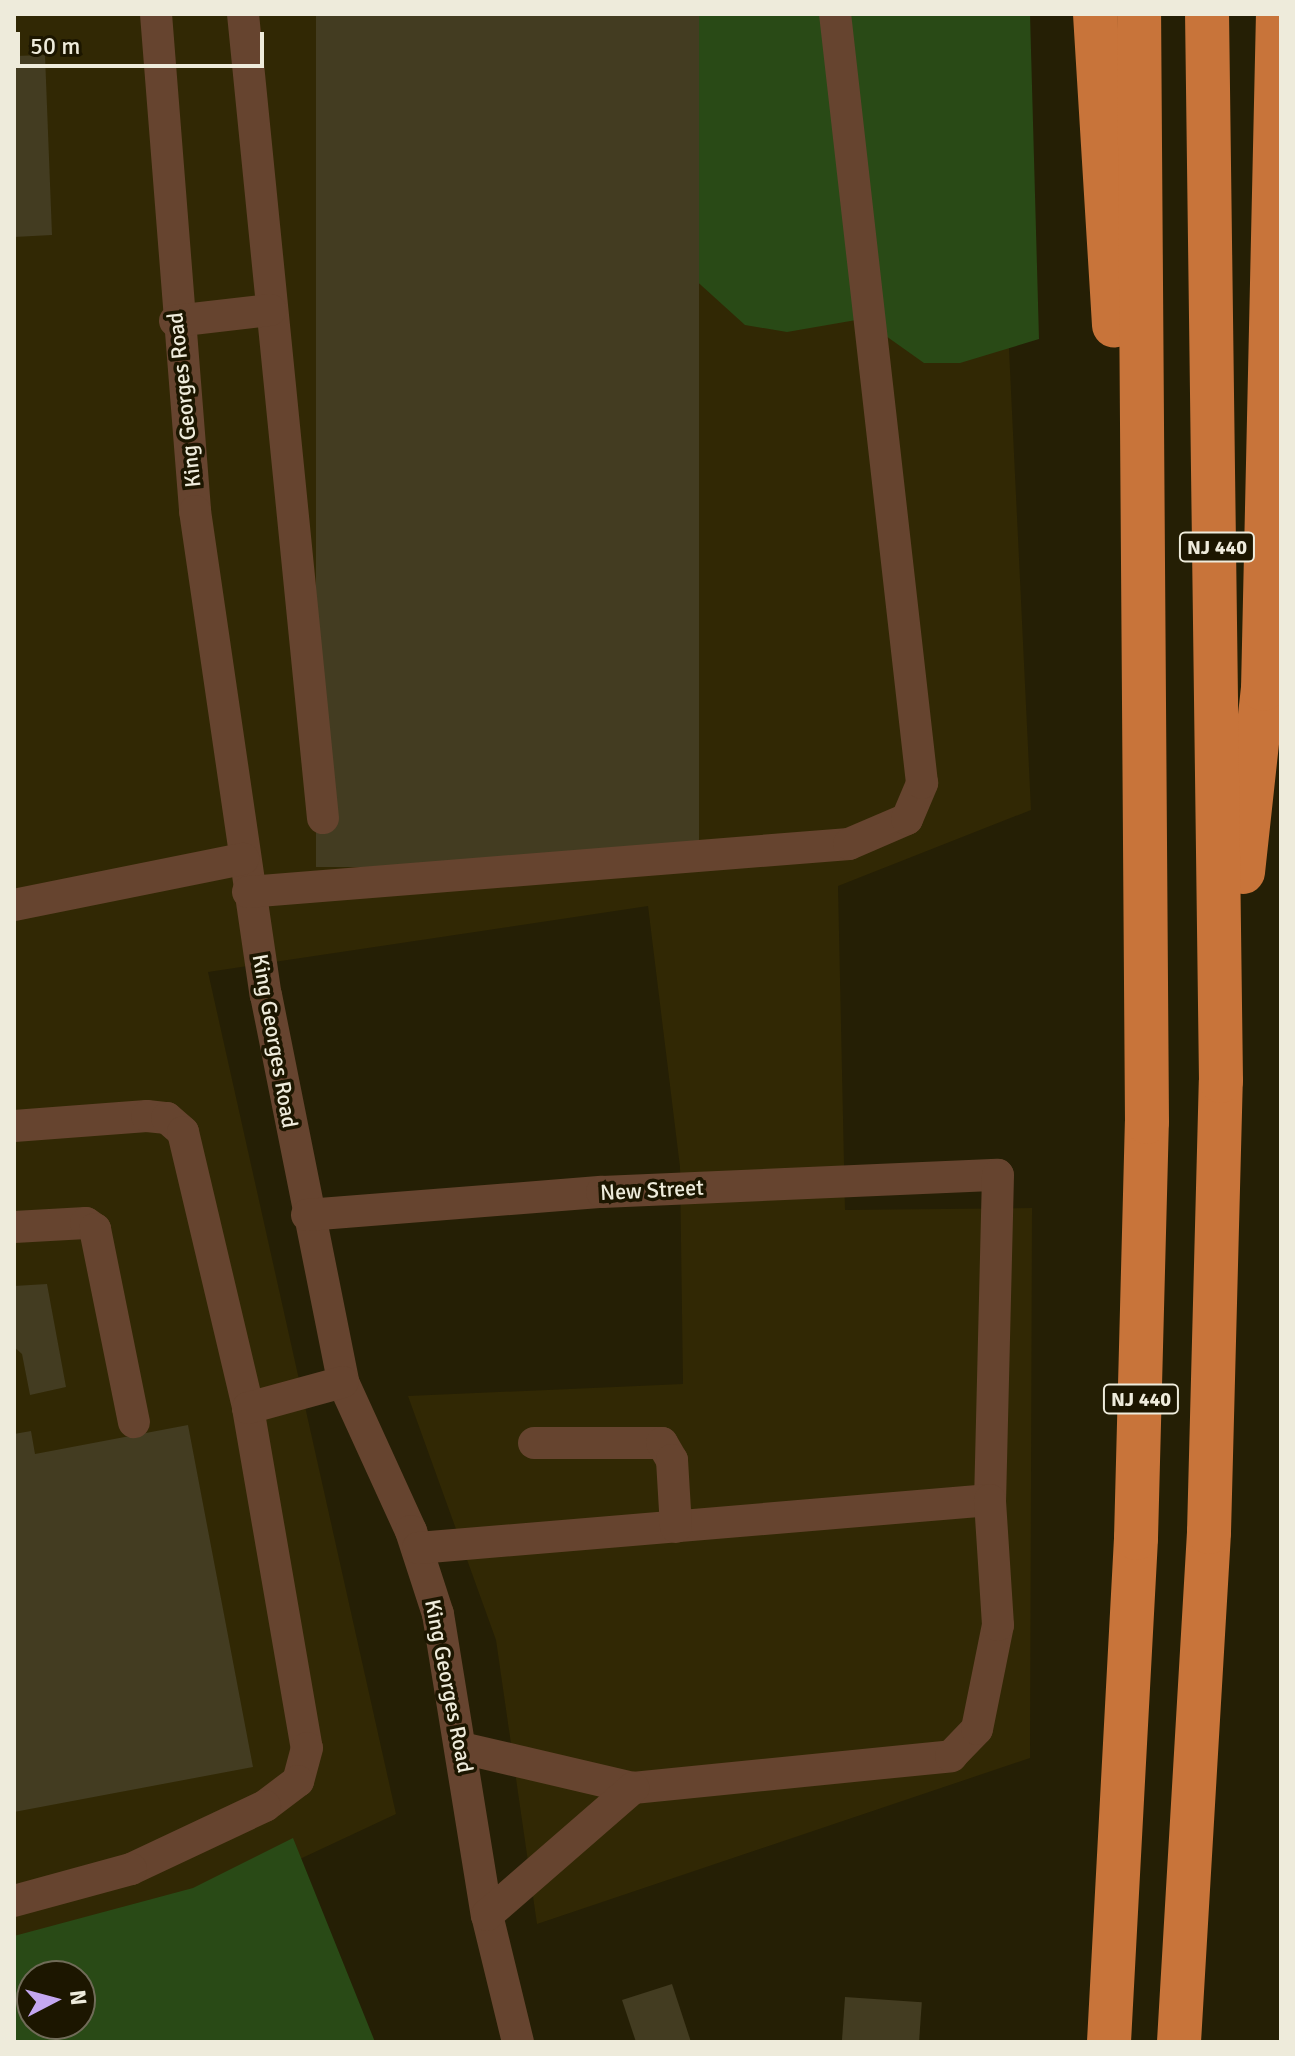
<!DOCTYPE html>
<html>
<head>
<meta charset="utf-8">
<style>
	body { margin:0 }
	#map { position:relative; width:1295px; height:2056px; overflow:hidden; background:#251f05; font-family:Signika,sans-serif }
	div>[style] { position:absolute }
	.built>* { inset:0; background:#312804 }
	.green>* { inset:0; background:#294a16 }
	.building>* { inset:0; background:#433c21; transform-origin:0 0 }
	.minor>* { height:32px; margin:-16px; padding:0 16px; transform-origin:16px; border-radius:16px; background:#66442f }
	.highway>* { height:44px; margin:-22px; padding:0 22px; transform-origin:22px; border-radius:22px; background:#c8743a }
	span { translate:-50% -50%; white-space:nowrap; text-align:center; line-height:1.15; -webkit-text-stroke:7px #1c1600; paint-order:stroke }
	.shield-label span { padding:2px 6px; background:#1c1600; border:2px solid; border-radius:6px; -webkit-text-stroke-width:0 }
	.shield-label { font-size:20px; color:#eeebdb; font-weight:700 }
	.street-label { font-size:22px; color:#eeebdb }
	.frame { position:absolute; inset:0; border:16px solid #eeebdb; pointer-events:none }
	.north { position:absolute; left:16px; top:1960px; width:80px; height:80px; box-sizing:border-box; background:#1c1600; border:2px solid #706b58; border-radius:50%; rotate:84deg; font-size:22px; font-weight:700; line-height:32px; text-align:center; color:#eeebdb }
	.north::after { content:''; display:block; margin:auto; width:28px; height:36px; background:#c4a7f1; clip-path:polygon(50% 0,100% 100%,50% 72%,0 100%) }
	.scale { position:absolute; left:16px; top:32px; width:248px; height:36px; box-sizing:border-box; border:4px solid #eeebdb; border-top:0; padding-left:10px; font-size:24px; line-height:28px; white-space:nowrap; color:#eeebdb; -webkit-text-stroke:6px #1c1600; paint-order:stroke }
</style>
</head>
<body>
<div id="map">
	<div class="built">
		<i style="clip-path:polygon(14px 14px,993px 14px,1031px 810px,838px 886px,845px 1210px,1032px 1208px,1030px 1758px,537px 1924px,496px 1640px,408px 1396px,683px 1384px,680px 1167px,648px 906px,208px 972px,396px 1814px,50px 1976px,32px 1976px,14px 1993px)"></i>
	</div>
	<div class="green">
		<i style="clip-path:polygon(402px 14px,1030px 14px,1039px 339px,960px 363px,924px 363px,862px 319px,787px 332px,745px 325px)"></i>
		<i style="clip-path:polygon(evenodd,293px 1838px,375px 2042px,14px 2042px,14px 1936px,193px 1888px,293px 1838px,32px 1976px,80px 1976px,80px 2024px,32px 2024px,32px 1976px)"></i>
	</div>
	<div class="building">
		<i style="left:316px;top:14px;width:383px;height:853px"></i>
		<i style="clip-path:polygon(45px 55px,52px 235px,14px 237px,14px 56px)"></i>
		<i style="clip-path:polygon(47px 1284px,66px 1387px,30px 1395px,22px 1354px,14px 1347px,14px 1286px)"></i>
		<i style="clip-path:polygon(188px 1425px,253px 1767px,14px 1812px,14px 1434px,31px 1431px,35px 1454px)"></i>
		<i style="clip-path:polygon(672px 1984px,691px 2042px,636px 2042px,622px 2000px)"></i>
		<i style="left:845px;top:1997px;width:77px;height:45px;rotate:4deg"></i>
	</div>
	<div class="minor">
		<i style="left:156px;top:14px;width:499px;rotate:85.5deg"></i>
		<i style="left:195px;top:511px;width:489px;rotate:81.7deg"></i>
		<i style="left:266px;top:995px;width:395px;rotate:78.7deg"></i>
		<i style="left:343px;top:1382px;width:164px;rotate:65.5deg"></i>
		<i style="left:411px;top:1531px;width:87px;rotate:72deg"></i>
		<i style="left:438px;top:1614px;width:305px;rotate:80.8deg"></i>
		<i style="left:487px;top:1915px;width:131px;rotate:76.3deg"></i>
		<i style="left:243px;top:14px;width:808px;rotate:84.32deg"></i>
		<i style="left:175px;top:321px;width:96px;rotate:-6.6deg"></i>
		<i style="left:248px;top:892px;width:603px;rotate:-4.57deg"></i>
		<i style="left:849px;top:844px;width:63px;rotate:-23.3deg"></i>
		<i style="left:907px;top:819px;width:39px;rotate:-67deg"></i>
		<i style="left:922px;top:783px;width:774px;rotate:-96.45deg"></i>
		<i style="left:14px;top:905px;width:234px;rotate:-11.4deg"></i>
		<i style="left:14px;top:1126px;width:133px;rotate:-4.3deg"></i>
		<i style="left:147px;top:1116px;width:20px;rotate:6deg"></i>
		<i style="left:167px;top:1118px;width:21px;rotate:41deg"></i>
		<i style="left:183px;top:1132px;width:284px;rotate:76.7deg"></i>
		<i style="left:248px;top:1408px;width:345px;rotate:80.2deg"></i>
		<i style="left:307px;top:1748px;width:34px;rotate:105deg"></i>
		<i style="left:298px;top:1781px;width:41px;rotate:142.9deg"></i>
		<i style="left:265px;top:1806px;width:148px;rotate:154.8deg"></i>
		<i style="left:131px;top:1869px;width:121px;rotate:164.7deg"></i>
		<i style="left:307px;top:1215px;width:296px;rotate:-4.5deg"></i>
		<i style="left:602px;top:1192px;width:396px;rotate:-2.5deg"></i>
		<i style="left:998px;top:1175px;width:325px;rotate:91.4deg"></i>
		<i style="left:990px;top:1500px;width:574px;rotate:175.2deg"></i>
		<i style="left:14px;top:1227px;width:72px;rotate:-3.2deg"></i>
		<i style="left:86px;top:1223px;width:11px;rotate:34deg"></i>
		<i style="left:95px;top:1229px;width:197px;rotate:78.6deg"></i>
		<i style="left:248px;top:1408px;width:98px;rotate:-15.3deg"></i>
		<i style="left:534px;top:1443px;width:128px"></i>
		<i style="left:662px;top:1443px;width:20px;rotate:60deg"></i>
		<i style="left:672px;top:1460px;width:67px;rotate:86.6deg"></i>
		<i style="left:462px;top:1748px;width:176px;rotate:13.2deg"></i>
		<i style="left:633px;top:1788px;width:320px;rotate:-5.7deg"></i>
		<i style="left:951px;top:1756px;width:37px;rotate:-46deg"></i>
		<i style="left:977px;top:1729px;width:106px;rotate:-78.6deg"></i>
		<i style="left:998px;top:1625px;width:125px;rotate:-93.7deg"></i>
		<i style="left:487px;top:1915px;width:194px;rotate:-41deg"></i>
	</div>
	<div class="highway">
		<i style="left:1095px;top:14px;width:312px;rotate:86.5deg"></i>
		<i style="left:1243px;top:872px;width:184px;rotate:-83.8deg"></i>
		<i style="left:1263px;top:689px;width:675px;rotate:-88.73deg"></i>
		<i style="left:1109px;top:2042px;width:505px;rotate:-86.93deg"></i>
		<i style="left:1136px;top:1538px;width:416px;rotate:-88.5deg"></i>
		<i style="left:1147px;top:1122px;width:1108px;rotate:-90.41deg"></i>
		<i style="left:1179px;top:2042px;width:511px;rotate:-86.63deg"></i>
		<i style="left:1209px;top:1532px;width:451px;rotate:-88.5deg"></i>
		<i style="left:1221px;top:1081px;width:1067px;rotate:-90.75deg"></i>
	</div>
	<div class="shield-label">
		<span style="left:1217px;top:547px">NJ 440</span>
		<span style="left:1141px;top:1399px">NJ 440</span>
	</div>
	<div class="street-label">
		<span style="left:184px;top:400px;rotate:-96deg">King Georges Road</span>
		<span style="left:275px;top:1041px;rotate:80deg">King Georges Road</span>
		<span style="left:652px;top:1190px;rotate:-3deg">New Street</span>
		<span style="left:449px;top:1686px;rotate:79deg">King Georges Road</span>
	</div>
	<div class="frame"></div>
	<div class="north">N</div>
	<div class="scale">50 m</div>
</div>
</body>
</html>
